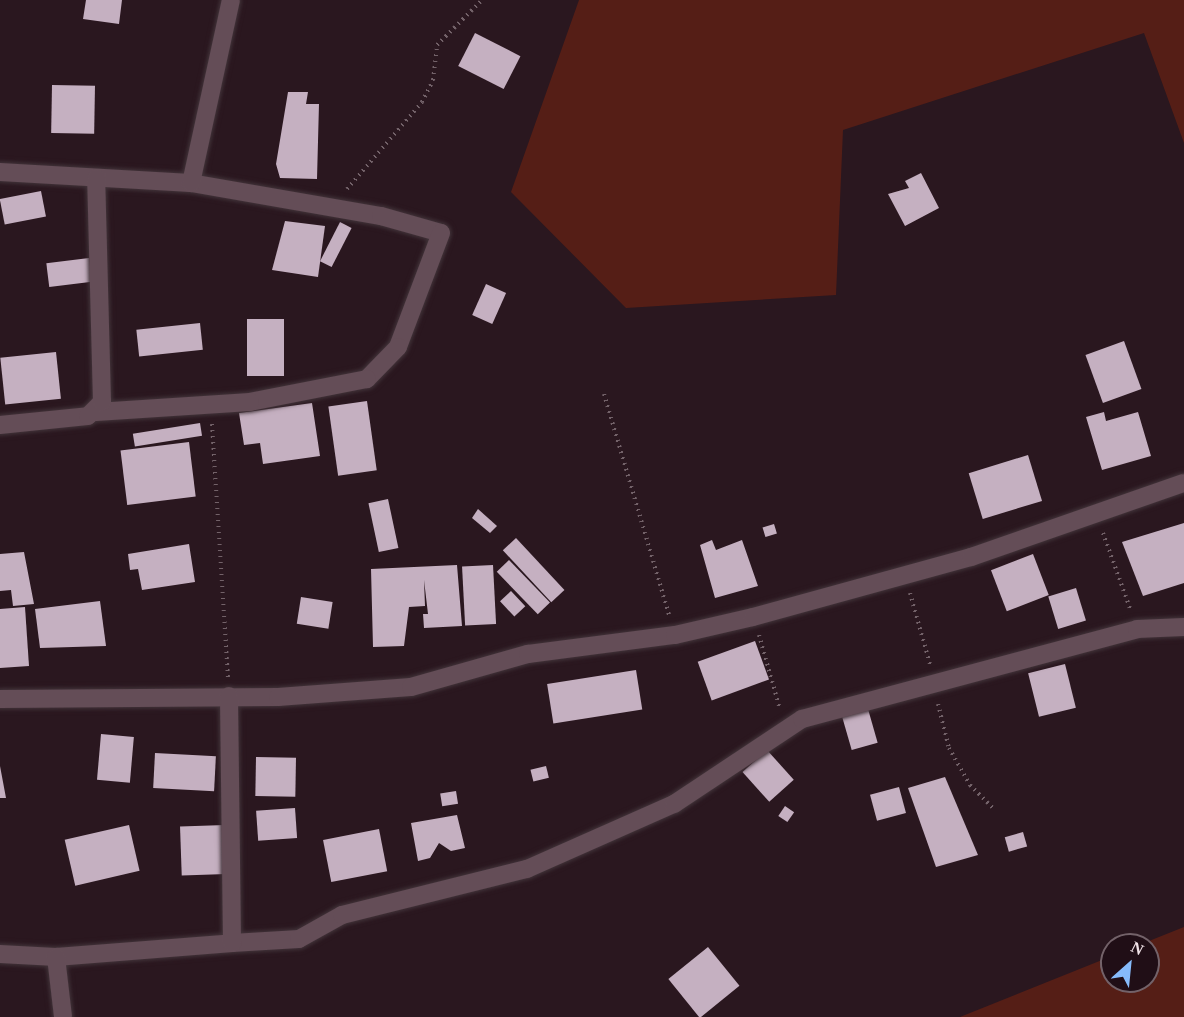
<!DOCTYPE html>
<html>
<head>
<meta charset="utf-8">
<style>
	body { margin:0 }
	#map { position:relative; width:1184px; height:1017px; overflow:hidden; background:#2a171f; font-family:Georgia,serif }
	div>[style] { position:absolute }
	.green>* { inset:0; background:#551e16 }
	.building>* { inset:0; background:#c5b0c1; transform-origin:0 0 }
	.path>* { height:4px; margin-top:-2px; transform-origin:0; background:repeating-linear-gradient(90deg,#736269 0 1.5px,transparent 0 6px) }
	.roads { filter:drop-shadow(0 0 2px #42343a) drop-shadow(0 0 2px #42343a) }
	.street>* { height:18px; margin:-9px; padding:0 9px; transform-origin:9px; border-radius:9px; background:#644d57 }
	span { translate:-50% -50%; white-space:nowrap; text-align:center; line-height:1.15; -webkit-text-stroke:6px #200e16; paint-order:stroke }
	.north { position:absolute; left:1100px; top:933px; width:60px; height:60px; box-sizing:border-box; background:#200e16; border:2px solid #736269; border-radius:50%; rotate:27deg; font-size:16px; font-weight:700; line-height:24px; text-align:center; color:#efe1e6 }
	.north::after { content:''; display:block; margin:auto; width:21px; height:27px; background:#86bbfb; clip-path:polygon(50% 0,100% 100%,50% 72%,0 100%) }
</style>
</head>
<body>
<div id="map">
	<div class="green">
		<i style="clip-path:polygon(579px 0,1184px 0,1184px 143px,1144px 33px,843px 130px,836px 295px,626px 308px,511px 192px)"></i>
		<i style="clip-path:polygon(1184px 927px,1184px 1017px,960px 1017px,1112px 956px,1112px 981px,1148px 981px,1148px 945px,1139px 945px)"></i>
	</div>
	<div class="building">
		<i style="clip-path:polygon(86px 0,122px 0,119px 24px,83px 19px)"></i>
		<i style="left:475px;top:33px;width:51px;height:37px;rotate:27deg"></i>
		<i style="left:52px;top:85px;width:43px;height:48px;rotate:1deg"></i>
		<i style="clip-path:polygon(288px 92px,308px 92px,306px 104px,319px 104px,317px 179px,280px 178px,276px 164px)"></i>
		<i style="clip-path:polygon(921px 173px,939px 208px,905px 226px,888px 194px,909px 188px,905px 181px)"></i>
		<i style="left:41px;top:191px;width:26px;height:42px;rotate:79deg"></i>
		<i style="clip-path:polygon(285px 221px,325px 226px,318px 277px,272px 270px)"></i>
		<i style="left:340px;top:222px;width:13px;height:44px;rotate:27deg"></i>
		<i style="left:89px;top:258px;width:24px;height:43px;rotate:83deg"></i>
		<i style="left:486px;top:284px;width:22px;height:34px;rotate:24deg"></i>
		<i style="left:247px;top:319px;width:37px;height:57px"></i>
		<i style="left:200px;top:323px;width:27px;height:64px;rotate:84deg"></i>
		<i style="left:1124px;top:341px;width:51px;height:41px;rotate:70deg"></i>
		<i style="left:56px;top:352px;width:47px;height:56px;rotate:84deg"></i>
		<i style="left:367px;top:401px;width:70px;height:39px;rotate:82deg"></i>
		<i style="clip-path:polygon(312px 403px,320px 456px,263px 464px,260px 443px,244px 445px,239px 413px)"></i>
		<i style="clip-path:polygon(1104px 412px,1106px 421px,1138px 412px,1151px 456px,1102px 470px,1086px 417px)"></i>
		<i style="left:200px;top:423px;width:13px;height:68px;rotate:81deg"></i>
		<i style="left:189px;top:442px;width:55px;height:69px;rotate:83deg"></i>
		<i style="left:1028px;top:455px;width:48px;height:62px;rotate:73deg"></i>
		<i style="left:388px;top:499px;width:50px;height:20px;rotate:78deg"></i>
		<i style="clip-path:polygon(478px 509px,497px 526px,490px 533px,472px 518px)"></i>
		<i style="clip-path:polygon(1184px 523px,1184px 583px,1143px 596px,1122px 542px)"></i>
		<i style="left:774px;top:524px;width:10px;height:12px;rotate:73deg"></i>
		<i style="left:516px;top:538px;width:71px;height:18px;rotate:47deg"></i>
		<i style="clip-path:polygon(712px 540px,716px 550px,742px 540px,758px 586px,715px 598px,700px 545px)"></i>
		<i style="clip-path:polygon(189px 544px,195px 582px,142px 590px,138px 569px,130px 570px,128px 554px)"></i>
		<i style="clip-path:polygon(24px 552px,34px 604px,13px 606px,11px 590px,0 591px,0 554px)"></i>
		<i style="left:1033px;top:554px;width:44px;height:45px;rotate:69deg"></i>
		<i style="left:509px;top:560px;width:59px;height:17px;rotate:46deg"></i>
		<i style="clip-path:polygon(457px 565px,462px 626px,424px 628px,423px 614px,428px 614px,424px 580px,425px 606px,409px 607px,404px 646px,373px 647px,371px 569px)"></i>
		<i style="left:493px;top:565px;width:59px;height:31px;rotate:87deg"></i>
		<i style="left:1076px;top:588px;width:34px;height:29px;rotate:73deg"></i>
		<i style="left:511px;top:591px;width:21px;height:15px;rotate:47deg"></i>
		<i style="left:301px;top:597px;width:32px;height:27px;rotate:9deg"></i>
		<i style="clip-path:polygon(100px 601px,106px 646px,40px 648px,35px 609px)"></i>
		<i style="clip-path:polygon(25px 607px,29px 666px,0 668px,0 609px)"></i>
		<i style="left:755px;top:641px;width:41px;height:61px;rotate:70deg"></i>
		<i style="left:1065px;top:664px;width:45px;height:38px;rotate:76deg"></i>
		<i style="left:636px;top:670px;width:40px;height:90px;rotate:81deg"></i>
		<i style="left:868px;top:709px;width:35px;height:27px;rotate:74deg"></i>
		<i style="left:101px;top:734px;width:33px;height:46px;rotate:5deg"></i>
		<i style="left:767px;top:750px;width:40px;height:33px;rotate:48deg"></i>
		<i style="left:155px;top:753px;width:61px;height:35px;rotate:3deg"></i>
		<i style="left:256px;top:757px;width:40px;height:39px;rotate:1deg"></i>
		<i style="clip-path:polygon(0 766px,6px 798px,0 798px)"></i>
		<i style="left:546px;top:766px;width:12px;height:16px;rotate:76deg"></i>
		<i style="clip-path:polygon(945px 777px,978px 855px,936px 867px,908px 788px)"></i>
		<i style="left:899px;top:787px;width:27px;height:30px;rotate:75deg"></i>
		<i style="left:456px;top:791px;width:13px;height:16px;rotate:81deg"></i>
		<i style="left:785px;top:806px;width:11px;height:12px;rotate:34deg"></i>
		<i style="left:295px;top:808px;width:30px;height:39px;rotate:86deg"></i>
		<i style="clip-path:polygon(457px 815px,465px 848px,451px 851px,439px 843px,430px 858px,418px 861px,411px 823px)"></i>
		<i style="left:129px;top:825px;width:47px;height:66px;rotate:77deg"></i>
		<i style="left:225px;top:825px;width:49px;height:45px;rotate:88deg"></i>
		<i style="left:379px;top:829px;width:43px;height:57px;rotate:79deg"></i>
		<i style="left:1023px;top:832px;width:15px;height:19px;rotate:74deg"></i>
		<i style="left:708px;top:947px;width:50px;height:51px;rotate:51deg"></i>
	</div>
	<div class="path">
		<i style="left:347px;top:189px;width:115px;rotate:-49.2deg"></i>
		<i style="left:422px;top:102px;width:25px;rotate:-63deg"></i>
		<i style="left:433px;top:80px;width:35px;rotate:-83deg"></i>
		<i style="left:437px;top:45px;width:64px;rotate:-45deg"></i>
		<i style="left:604px;top:394px;width:230px;rotate:73.6deg"></i>
		<i style="left:212px;top:424px;width:254px;rotate:86.4deg"></i>
		<i style="left:1103px;top:533px;width:83px;rotate:70.3deg"></i>
		<i style="left:910px;top:593px;width:74px;rotate:74.3deg"></i>
		<i style="left:759px;top:635px;width:77px;rotate:74.2deg"></i>
		<i style="left:938px;top:704px;width:45px;rotate:76deg"></i>
		<i style="left:949px;top:748px;width:43px;rotate:60.4deg"></i>
		<i style="left:970px;top:785px;width:34px;rotate:45deg"></i>
	</div>
	<div class="roads">
		<div class="street">
			<i style="left:0;top:172px;width:191px;rotate:3.3deg"></i>
			<i style="left:191px;top:183px;width:193px;rotate:9.9deg"></i>
			<i style="left:381px;top:216px;width:62px;rotate:15.8deg"></i>
			<i style="left:441px;top:233px;width:122px;rotate:110.7deg"></i>
			<i style="left:398px;top:347px;width:45px;rotate:134.1deg"></i>
			<i style="left:367px;top:379px;width:119px;rotate:168.9deg"></i>
			<i style="left:250px;top:402px;width:154px;rotate:176.3deg"></i>
			<i style="left:191px;top:183px;width:187px;rotate:-77.7deg"></i>
			<i style="left:0;top:425px;width:88px;rotate:-5.8deg"></i>
			<i style="left:88px;top:416px;width:20px;rotate:-45deg"></i>
			<i style="left:102px;top:402px;width:224px;rotate:-91.5deg"></i>
			<i style="left:0;top:699px;width:278px;rotate:-0.4deg"></i>
			<i style="left:278px;top:697px;width:133px;rotate:-4.3deg"></i>
			<i style="left:411px;top:687px;width:122px;rotate:-15.8deg"></i>
			<i style="left:528px;top:654px;width:148px;rotate:-7.4deg"></i>
			<i style="left:675px;top:635px;width:80px;rotate:-13deg"></i>
			<i style="left:753px;top:617px;width:226px;rotate:-15.4deg"></i>
			<i style="left:971px;top:557px;width:225px;rotate:-19.2deg"></i>
			<i style="left:232px;top:943px;width:67px;rotate:-3.4deg"></i>
			<i style="left:299px;top:939px;width:49px;rotate:-29.2deg"></i>
			<i style="left:342px;top:915px;width:191px;rotate:-14deg"></i>
			<i style="left:527px;top:869px;width:161px;rotate:-23.9deg"></i>
			<i style="left:674px;top:804px;width:154px;rotate:-33.6deg"></i>
			<i style="left:802px;top:719px;width:347px;rotate:-15deg"></i>
			<i style="left:1137px;top:629px;width:47px;rotate:-2.4deg"></i>
			<i style="left:0;top:954px;width:56px;rotate:3.1deg"></i>
			<i style="left:56px;top:957px;width:177px;rotate:-4.5deg"></i>
			<i style="left:232px;top:943px;width:247px;rotate:-90.7deg"></i>
			<i style="left:56px;top:957px;width:60px;rotate:83.3deg"></i>
		</div>
	</div>
	<div class="north">N</div>
</div>
</body>
</html>
